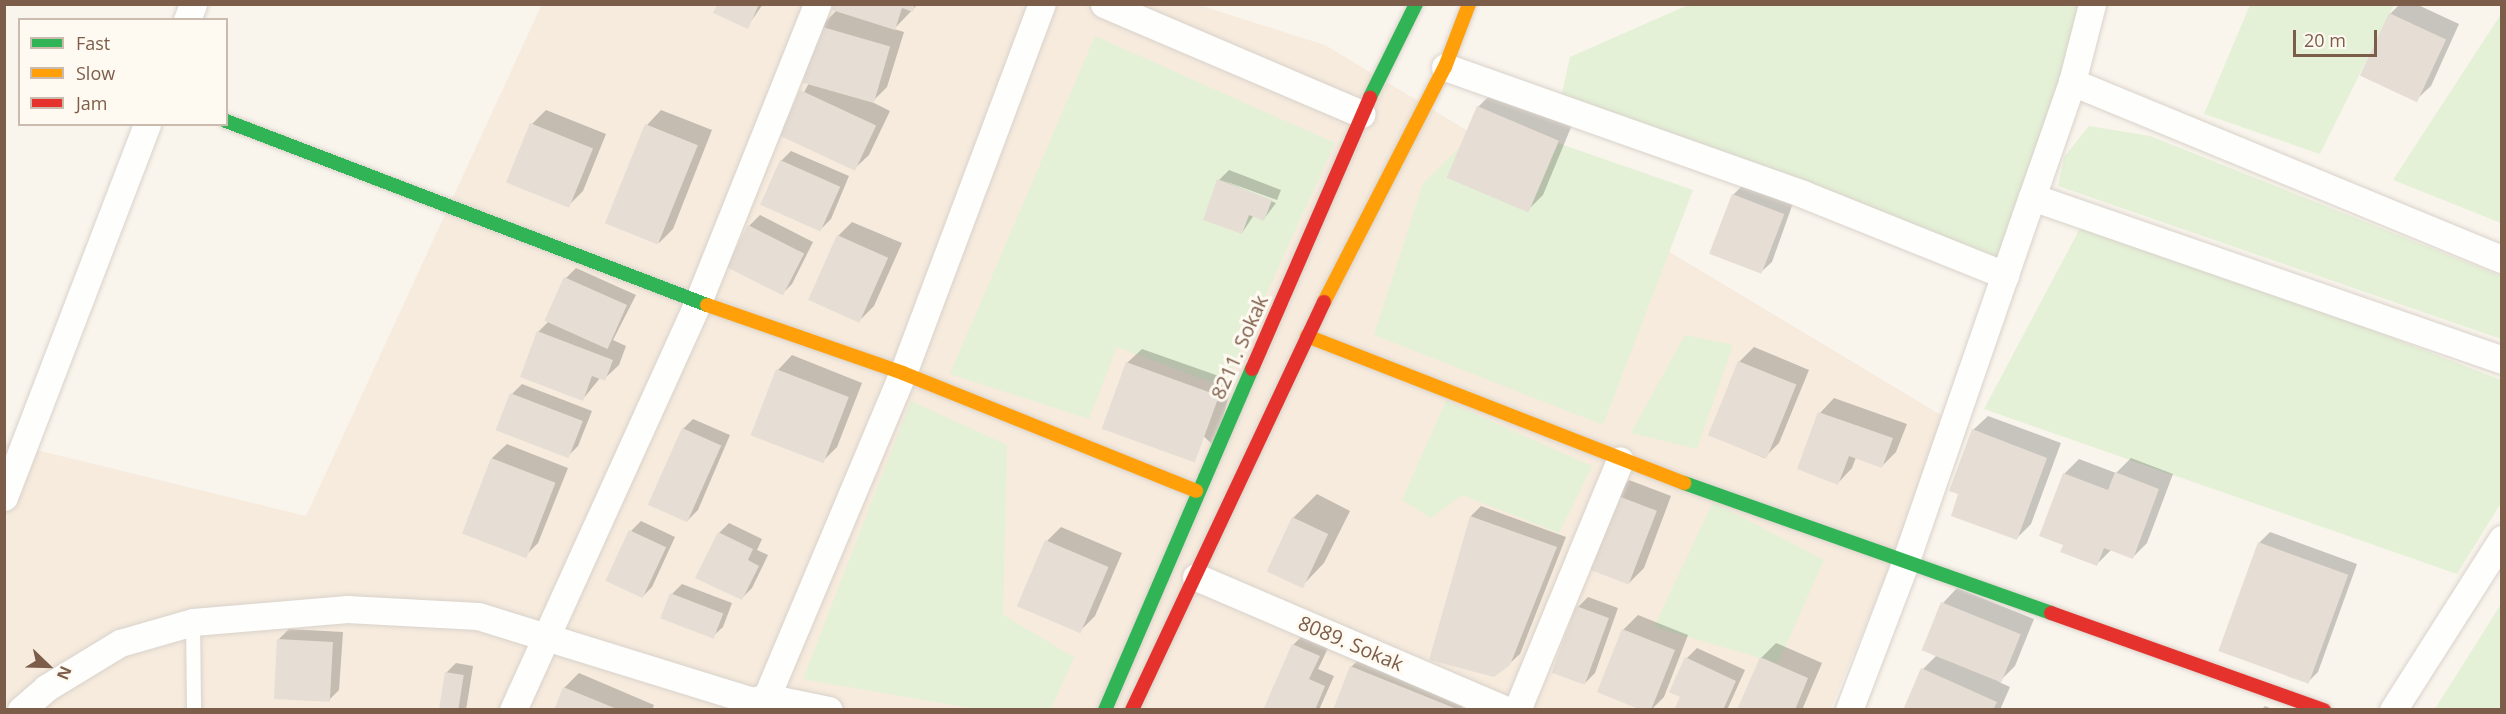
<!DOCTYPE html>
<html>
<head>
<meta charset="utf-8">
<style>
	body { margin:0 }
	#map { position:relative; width:2506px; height:714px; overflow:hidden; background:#f9f5ed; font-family:"Open Sans",sans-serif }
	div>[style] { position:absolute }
	.residential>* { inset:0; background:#f6ebdd }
	.green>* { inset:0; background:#e4f1d6 }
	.shadow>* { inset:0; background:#0003 }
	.building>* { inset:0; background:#e6ded4; transform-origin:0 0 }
	.roads { filter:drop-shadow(0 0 2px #d9d2cb) drop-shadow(0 0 2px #d9d2cb) }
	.lane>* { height:14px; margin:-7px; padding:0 7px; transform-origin:7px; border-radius:7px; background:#fefefc }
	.street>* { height:27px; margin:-13.5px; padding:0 13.5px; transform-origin:13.5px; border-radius:13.5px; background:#fefefc }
	.fast>* { height:14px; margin:-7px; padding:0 7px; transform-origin:7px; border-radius:7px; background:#30b455 }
	.slow>* { height:14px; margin:-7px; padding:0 7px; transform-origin:7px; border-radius:7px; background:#ff9f0a }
	.jam>* { height:14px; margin:-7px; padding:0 7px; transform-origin:7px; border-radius:7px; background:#e5322d }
	span { translate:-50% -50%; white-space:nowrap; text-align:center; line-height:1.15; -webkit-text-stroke:6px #fffaf1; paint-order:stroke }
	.street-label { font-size:20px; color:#7c5d49 }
	.frame { position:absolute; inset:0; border:6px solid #7c5d49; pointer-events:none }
	.legend { position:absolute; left:18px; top:18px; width:210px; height:108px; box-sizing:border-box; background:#fffaf1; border:2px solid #cbbbae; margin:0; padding:8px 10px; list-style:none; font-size:18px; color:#7c5d49 }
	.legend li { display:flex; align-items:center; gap:12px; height:30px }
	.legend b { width:30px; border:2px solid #cbbbae }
	.north { position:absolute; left:18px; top:636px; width:60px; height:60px; -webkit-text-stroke:4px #fffaf1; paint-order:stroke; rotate:113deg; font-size:16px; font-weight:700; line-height:24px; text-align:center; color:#7c5d49 }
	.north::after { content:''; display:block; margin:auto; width:21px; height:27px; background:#7c5d49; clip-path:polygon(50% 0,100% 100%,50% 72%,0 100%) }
	.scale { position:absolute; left:2293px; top:30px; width:84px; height:27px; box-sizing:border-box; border:3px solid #7c5d49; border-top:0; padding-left:8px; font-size:18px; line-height:21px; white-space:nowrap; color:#7c5d49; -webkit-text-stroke:4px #fffaf1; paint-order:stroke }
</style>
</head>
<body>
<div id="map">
	<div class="residential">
		<i style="clip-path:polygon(542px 4px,1199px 5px,1325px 45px,1951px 421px,1830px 710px,5px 709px,4px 442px,306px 516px)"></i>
	</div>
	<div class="green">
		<i style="clip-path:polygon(1688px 5px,2083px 5px,2008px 265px,1561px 98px,1570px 57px)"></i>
		<i style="clip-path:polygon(2250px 5px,2394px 5px,2320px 154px,2204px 114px)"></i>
		<i style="clip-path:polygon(2501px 14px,2501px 223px,2393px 180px)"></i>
		<i style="clip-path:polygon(1095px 36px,1335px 143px,1224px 387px,1117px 347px,1089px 419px,950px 374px)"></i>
		<i style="clip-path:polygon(1500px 123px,1693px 190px,1603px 425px,1374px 335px,1423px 184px,1473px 134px)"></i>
		<i style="clip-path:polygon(2089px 126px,2150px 136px,2501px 276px,2501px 339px,2058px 186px,2064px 157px)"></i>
		<i style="clip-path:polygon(2085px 219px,2501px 380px,2501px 503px,2457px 574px,1984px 409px)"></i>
		<i style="clip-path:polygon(1685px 335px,1733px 345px,1697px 449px,1631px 433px)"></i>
		<i style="clip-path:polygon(911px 401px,1007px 445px,1003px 615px,1074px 657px,1051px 709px,975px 709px,803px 679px)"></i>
		<i style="clip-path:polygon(1446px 401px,1592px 466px,1559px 533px,1462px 495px,1431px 518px,1402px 500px)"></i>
		<i style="clip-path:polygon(1713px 502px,1824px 560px,1778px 663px,1654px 627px)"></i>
		<i style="clip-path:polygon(2501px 604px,2501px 709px,2435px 709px)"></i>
	</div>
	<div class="shadow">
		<i style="clip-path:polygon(719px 4px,763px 4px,747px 27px)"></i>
		<i style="clip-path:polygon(835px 4px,918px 4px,894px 29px,904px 32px,887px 87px,872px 102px,890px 111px,869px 155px,854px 169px,781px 135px,809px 83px,821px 26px,837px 10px)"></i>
		<i style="clip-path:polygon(2400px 4px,2416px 4px,2459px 24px,2431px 86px,2416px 100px,2390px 14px)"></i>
		<i style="clip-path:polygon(1493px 92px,1572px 125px,1543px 195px,1528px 210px,1478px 107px)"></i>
		<i style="clip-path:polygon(546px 110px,606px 134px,583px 191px,568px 206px,532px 124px)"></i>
		<i style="clip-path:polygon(661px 110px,712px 130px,673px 229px,659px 243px,647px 125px)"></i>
		<i style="clip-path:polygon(791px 151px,849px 176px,831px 219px,821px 229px,781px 161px)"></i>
		<i style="clip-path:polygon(1229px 170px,1281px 190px,1277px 200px,1222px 180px,1276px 203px,1264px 219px,1254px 215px,1242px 233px,1219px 180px)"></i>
		<i style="clip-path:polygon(1743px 185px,1793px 203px,1772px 262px,1761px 272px,1733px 195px)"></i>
		<i style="clip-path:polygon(760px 215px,813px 242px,792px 284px,782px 294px,729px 267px,750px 225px)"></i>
		<i style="clip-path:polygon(852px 222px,902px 243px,874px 306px,859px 321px,838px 236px)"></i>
		<i style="clip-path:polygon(576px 268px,636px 295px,613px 340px,626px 346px,619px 365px,604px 379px,600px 378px,583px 399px,538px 332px,549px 321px,566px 278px)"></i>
		<i style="clip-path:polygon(1754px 347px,1809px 370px,1779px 443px,1764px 458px,1709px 434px,1739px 362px)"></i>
		<i style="clip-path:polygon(1142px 349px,1233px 381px,1215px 447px,1127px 363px)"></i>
		<i style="clip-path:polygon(792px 355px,862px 383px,837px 447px,823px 461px,778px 370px)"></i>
		<i style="clip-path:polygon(522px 384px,592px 411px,578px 446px,568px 456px,512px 394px)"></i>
		<i style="clip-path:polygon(1834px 398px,1907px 424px,1896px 452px,1881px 467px,1856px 457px,1852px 468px,1838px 483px,1820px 413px)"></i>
		<i style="clip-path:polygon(1988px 416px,2061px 443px,2031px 524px,2017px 538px,1960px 494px,1973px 430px)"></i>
		<i style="clip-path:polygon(693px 419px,730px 435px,698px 510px,688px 520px,683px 429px)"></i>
		<i style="clip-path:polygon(507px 444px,568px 468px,538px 543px,524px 557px,492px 458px)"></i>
		<i style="clip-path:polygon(2131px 458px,2173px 474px,2147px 543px,2133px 557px,2111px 550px,2096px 565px,2064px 474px,2079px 459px,2116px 473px)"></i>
		<i style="clip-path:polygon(1629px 480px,1671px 496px,1644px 568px,1629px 583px,1614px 495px)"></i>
		<i style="clip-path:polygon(1317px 494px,1350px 511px,1324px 563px,1301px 587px,1293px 518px)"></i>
		<i style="clip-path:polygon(1481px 506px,1566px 537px,1520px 654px,1509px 664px,1471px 516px)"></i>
		<i style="clip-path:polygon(641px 521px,675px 537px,652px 587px,642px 597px,631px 531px)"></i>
		<i style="clip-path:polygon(729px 523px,762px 539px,757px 550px,768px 555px,752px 588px,742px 598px,719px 533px)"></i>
		<i style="clip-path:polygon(1061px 527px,1122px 553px,1095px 616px,1080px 631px,1047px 541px)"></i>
		<i style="clip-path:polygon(2270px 532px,2357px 564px,2318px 672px,2308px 682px,2222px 651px,2260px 542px)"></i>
		<i style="clip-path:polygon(682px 584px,732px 603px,723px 627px,712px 637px,672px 594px)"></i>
		<i style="clip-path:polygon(1957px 588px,2034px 619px,2015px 666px,1999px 682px,2010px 687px,2000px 710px,1905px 710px,1923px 669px,1937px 655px,1923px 649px,1943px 603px)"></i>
		<i style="clip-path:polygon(1588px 597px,1618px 608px,1595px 673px,1585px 683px,1578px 607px)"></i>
		<i style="clip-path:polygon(1638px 615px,1688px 635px,1664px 697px,1651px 710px,1623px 630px)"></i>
		<i style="clip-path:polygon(289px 629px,343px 632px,339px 690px,329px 700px,279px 639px)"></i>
		<i style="clip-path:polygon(1304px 634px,1329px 646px,1318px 669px,1334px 676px,1319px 710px,1264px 710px,1294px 644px)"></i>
		<i style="clip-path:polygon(1776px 643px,1822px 663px,1802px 710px,1739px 710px,1761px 658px)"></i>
		<i style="clip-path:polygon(1697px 648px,1745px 670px,1727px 710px,1675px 710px,1682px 696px,1671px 691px,1687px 658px)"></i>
		<i style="clip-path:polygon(1366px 653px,1468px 693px,1461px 710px,1335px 710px,1351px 667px)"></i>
		<i style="clip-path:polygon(456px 663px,473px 666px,466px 710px,441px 710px,446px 673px)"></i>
		<i style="clip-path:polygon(579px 673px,654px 705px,652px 710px,555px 710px,564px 688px)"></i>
		<i style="clip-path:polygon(2265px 706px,2275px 710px,2261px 710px)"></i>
	</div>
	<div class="building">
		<i style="clip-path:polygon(717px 4px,759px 4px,748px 29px,713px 13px)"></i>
		<i style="clip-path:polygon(833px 4px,915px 4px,913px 12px,902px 8px,895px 30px,832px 10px)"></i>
		<i style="left:2389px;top:13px;width:63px;height:69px;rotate:25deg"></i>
		<i style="left:819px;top:26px;width:74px;height:59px;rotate:16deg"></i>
		<i style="left:800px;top:90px;width:84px;height:50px;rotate:25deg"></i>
		<i style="left:1477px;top:106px;width:89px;height:78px;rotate:23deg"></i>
		<i style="left:530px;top:123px;width:68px;height:64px;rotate:22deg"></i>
		<i style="left:645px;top:124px;width:57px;height:107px;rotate:22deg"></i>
		<i style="left:780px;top:160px;width:66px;height:49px;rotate:24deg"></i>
		<i style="clip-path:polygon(1217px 179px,1272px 200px,1264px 221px,1249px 215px,1242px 234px,1203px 220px)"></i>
		<i style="left:1732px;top:194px;width:56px;height:64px;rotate:21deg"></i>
		<i style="left:748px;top:225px;width:63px;height:47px;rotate:27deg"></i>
		<i style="left:837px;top:235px;width:56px;height:71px;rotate:24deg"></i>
		<i style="left:564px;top:277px;width:69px;height:48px;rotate:24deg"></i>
		<i style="clip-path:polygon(537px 331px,613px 360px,605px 381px,592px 376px,583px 401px,520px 377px)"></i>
		<i style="left:1738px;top:361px;width:63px;height:80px;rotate:22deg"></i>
		<i style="left:1126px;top:362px;width:99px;height:71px;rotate:20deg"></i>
		<i style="left:776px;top:369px;width:78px;height:71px;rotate:21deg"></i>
		<i style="left:510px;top:393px;width:78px;height:40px;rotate:21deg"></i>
		<i style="clip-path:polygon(1818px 412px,1893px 438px,1882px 468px,1849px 456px,1838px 485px,1797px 469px)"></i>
		<i style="left:682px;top:428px;width:43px;height:84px;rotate:24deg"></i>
		<i style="clip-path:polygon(1972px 429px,2047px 458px,2017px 540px,1951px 516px,1958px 494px,1949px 491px)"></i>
		<i style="left:491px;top:458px;width:69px;height:81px;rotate:21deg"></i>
		<i style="clip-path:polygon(2115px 472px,2159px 489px,2133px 559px,2104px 548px,2097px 566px,2060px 552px,2063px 545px,2039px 536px,2063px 473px,2108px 490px)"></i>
		<i style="left:1613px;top:494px;width:47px;height:79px;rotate:21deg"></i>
		<i style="clip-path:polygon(1470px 516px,1557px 547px,1510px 665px,1494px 677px,1429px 660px)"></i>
		<i style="left:1292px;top:517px;width:40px;height:60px;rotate:25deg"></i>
		<i style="left:629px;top:530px;width:41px;height:56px;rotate:25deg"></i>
		<i style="clip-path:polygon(718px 532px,753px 549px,748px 560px,759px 566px,742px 600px,695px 578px)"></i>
		<i style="left:1045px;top:540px;width:69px;height:72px;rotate:23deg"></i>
		<i style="left:2258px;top:542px;width:96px;height:116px;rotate:20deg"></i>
		<i style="left:670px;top:593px;width:57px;height:27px;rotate:21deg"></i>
		<i style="left:1941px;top:602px;width:86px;height:52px;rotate:22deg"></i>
		<i style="left:1576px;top:606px;width:35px;height:71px;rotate:20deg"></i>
		<i style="clip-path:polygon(1622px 629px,1675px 650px,1651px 710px,1641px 710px,1597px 692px)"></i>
		<i style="left:277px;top:639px;width:56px;height:60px;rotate:3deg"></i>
		<i style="clip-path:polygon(1292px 644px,1320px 656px,1309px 679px,1325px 686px,1315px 710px,1263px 710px)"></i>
		<i style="clip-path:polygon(1685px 657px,1736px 681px,1723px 710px,1674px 710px,1680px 697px,1669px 692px)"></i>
		<i style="clip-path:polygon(1760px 657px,1808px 678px,1795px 710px,1737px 710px)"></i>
		<i style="clip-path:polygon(1350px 666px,1457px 709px,1457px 710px,1333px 710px)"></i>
		<i style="clip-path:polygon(1921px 668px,1997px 702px,1993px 710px,1903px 710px)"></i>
		<i style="left:445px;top:672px;width:19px;height:38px;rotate:9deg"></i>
		<i style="clip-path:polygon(563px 687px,617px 709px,617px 710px,554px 710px)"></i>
	</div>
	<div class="roads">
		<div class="lane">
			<i style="left:193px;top:622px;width:88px;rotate:89.3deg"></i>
		</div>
		<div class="street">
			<i style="left:1104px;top:4px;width:280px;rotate:23.1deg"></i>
			<i style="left:187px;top:20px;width:17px;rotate:-69deg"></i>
			<i style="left:1445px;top:67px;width:380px;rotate:19.5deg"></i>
			<i style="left:1803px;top:194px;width:218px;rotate:21.9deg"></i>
			<i style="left:2072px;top:82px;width:465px;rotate:22.4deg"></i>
			<i style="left:2032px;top:197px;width:497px;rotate:19.1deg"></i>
			<i style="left:4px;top:497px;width:399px;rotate:-69deg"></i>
			<i style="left:1196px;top:577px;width:337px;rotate:23.2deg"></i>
			<i style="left:21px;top:710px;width:33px;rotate:-41deg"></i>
			<i style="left:46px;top:688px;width:87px;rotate:-31.3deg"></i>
			<i style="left:120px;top:643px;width:76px;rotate:-16deg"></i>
			<i style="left:193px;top:622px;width:155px;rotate:-4.8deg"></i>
			<i style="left:347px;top:609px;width:131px;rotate:3.1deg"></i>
			<i style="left:478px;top:616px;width:288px;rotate:17.2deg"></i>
			<i style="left:753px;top:701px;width:13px;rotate:-18deg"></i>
			<i style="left:765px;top:697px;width:65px;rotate:11.5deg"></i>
			<i style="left:513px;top:710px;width:448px;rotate:-65.6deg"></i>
			<i style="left:698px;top:302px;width:321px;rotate:-68.2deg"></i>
			<i style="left:761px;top:710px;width:366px;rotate:-67.2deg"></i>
			<i style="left:903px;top:373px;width:394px;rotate:-69.4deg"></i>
			<i style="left:1517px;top:710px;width:270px;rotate:-67.6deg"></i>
			<i style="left:1849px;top:710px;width:157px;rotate:-69.1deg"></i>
			<i style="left:1905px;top:563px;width:387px;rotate:-70.9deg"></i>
			<i style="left:2032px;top:197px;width:122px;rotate:-70.8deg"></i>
			<i style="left:2072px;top:82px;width:81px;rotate:-75.6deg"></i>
			<i style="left:2393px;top:710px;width:203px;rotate:-57.5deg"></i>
		</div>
		<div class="fast">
			<i style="left:1370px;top:97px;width:104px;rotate:-63.7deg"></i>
			<i style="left:226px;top:121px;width:515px;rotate:20.93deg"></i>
			<i style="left:1684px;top:483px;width:389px;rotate:19.5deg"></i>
			<i style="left:1105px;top:710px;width:371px;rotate:-66.7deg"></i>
		</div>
		<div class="slow">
			<i style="left:1324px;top:302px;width:264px;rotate:-62.8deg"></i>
			<i style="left:1445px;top:67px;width:67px;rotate:-69.1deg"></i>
			<i style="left:707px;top:305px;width:207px;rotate:19.1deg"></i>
			<i style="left:903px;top:373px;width:316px;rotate:21.9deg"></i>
			<i style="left:1307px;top:336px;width:405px;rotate:21.3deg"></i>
		</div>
		<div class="jam">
			<i style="left:1252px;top:369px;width:296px;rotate:-66.5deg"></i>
			<i style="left:2051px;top:613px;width:290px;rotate:19.6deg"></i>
			<i style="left:1132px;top:710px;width:451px;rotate:-64.8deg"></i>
		</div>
	</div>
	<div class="street-label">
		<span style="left:1239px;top:347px;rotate:-66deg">8211. Sokak</span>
		<span style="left:1351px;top:643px;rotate:23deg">8089. Sokak</span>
	</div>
	<div class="frame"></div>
	<ul class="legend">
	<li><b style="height:8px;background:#30b455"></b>Fast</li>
	<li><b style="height:8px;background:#ff9f0a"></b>Slow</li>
	<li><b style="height:8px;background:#e5322d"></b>Jam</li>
	</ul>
	<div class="north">N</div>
	<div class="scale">20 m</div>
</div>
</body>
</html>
